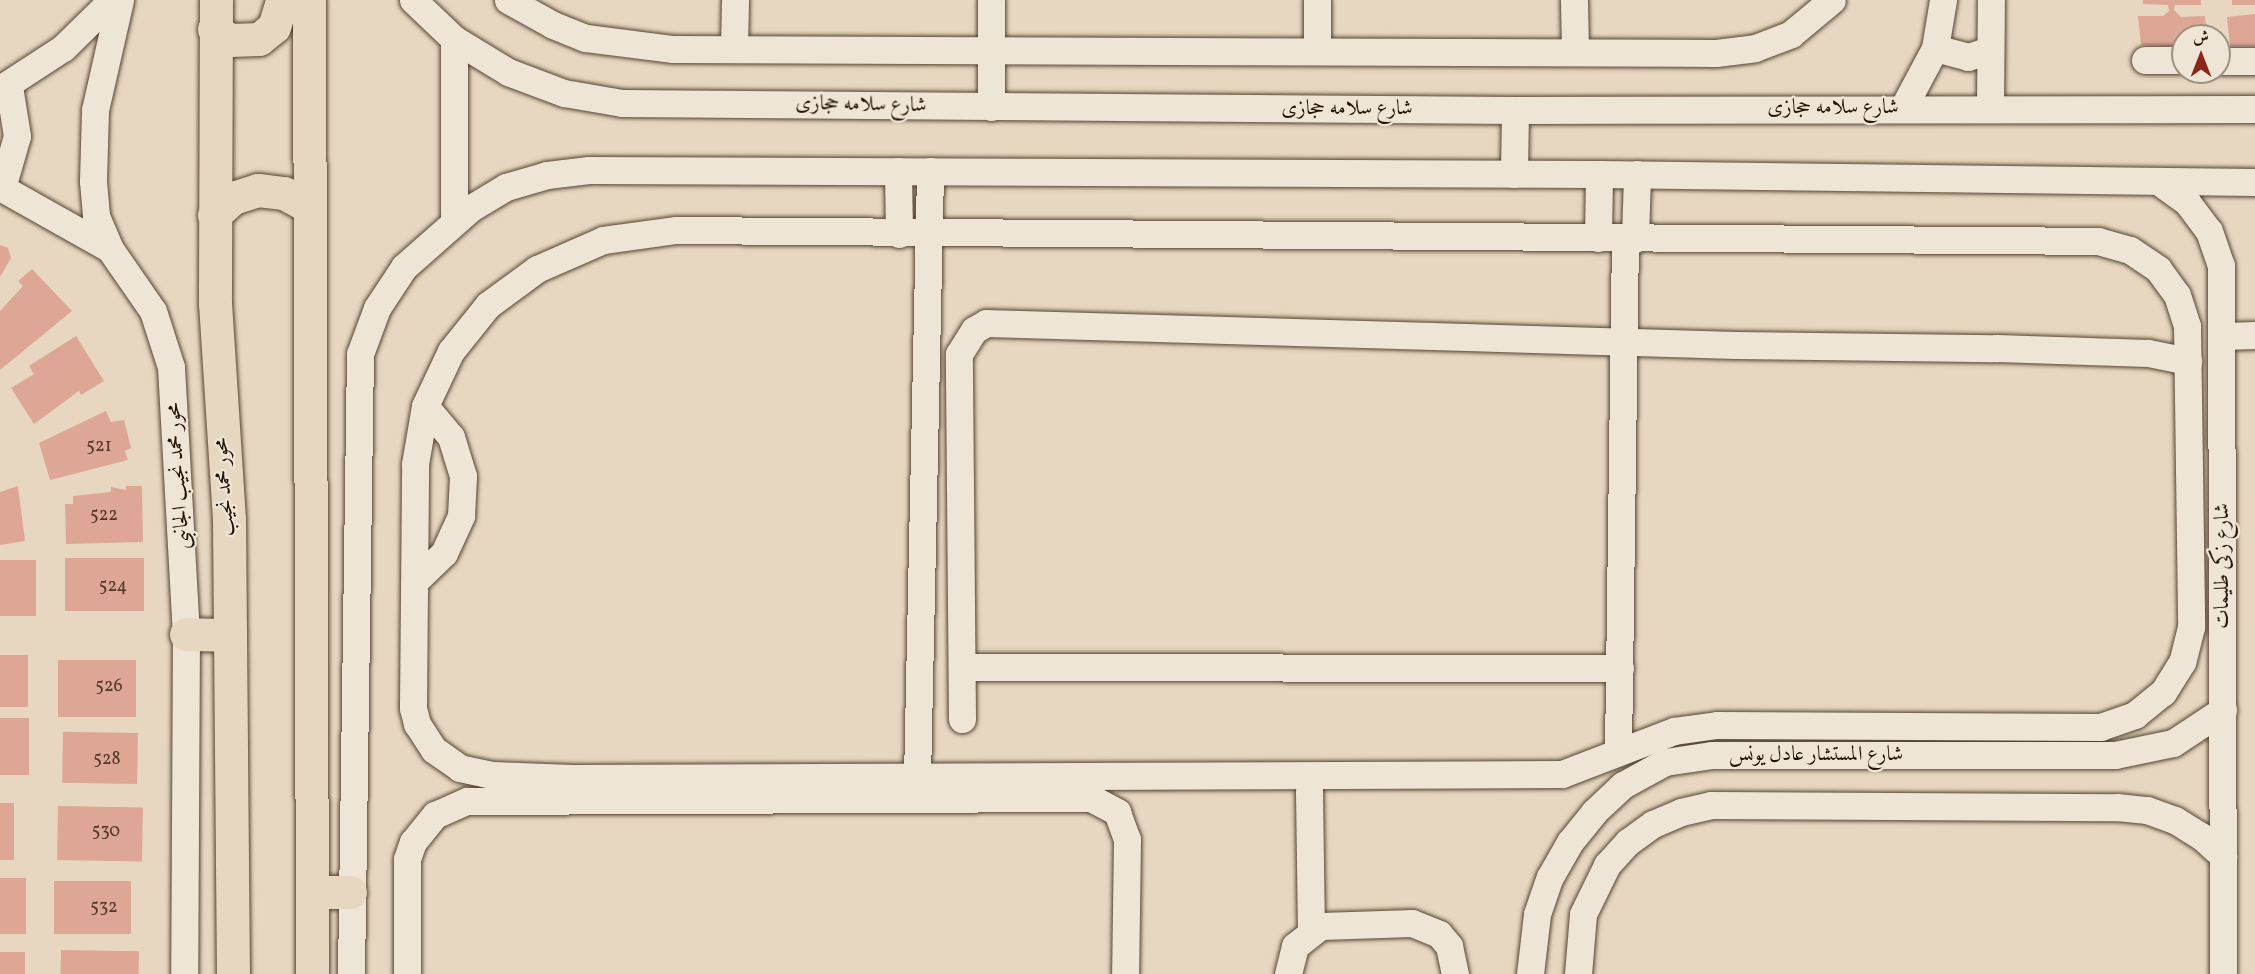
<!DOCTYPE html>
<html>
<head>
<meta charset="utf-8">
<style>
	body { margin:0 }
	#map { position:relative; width:2255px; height:974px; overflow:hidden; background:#e7d7c0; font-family:Vollkorn,Amiri,serif }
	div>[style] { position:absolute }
	.building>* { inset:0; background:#dea695; transform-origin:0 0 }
	.roads { filter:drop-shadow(0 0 2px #544332) drop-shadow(0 0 2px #544332) }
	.minor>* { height:27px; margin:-13.5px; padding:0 13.5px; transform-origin:13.5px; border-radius:13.5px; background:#efe5d6 }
	.major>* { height:33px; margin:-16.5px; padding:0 16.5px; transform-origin:16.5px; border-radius:16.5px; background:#e7d7c0 }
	span { translate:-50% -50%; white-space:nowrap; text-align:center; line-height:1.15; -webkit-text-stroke:4.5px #efe5d6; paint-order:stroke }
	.number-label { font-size:18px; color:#523727 }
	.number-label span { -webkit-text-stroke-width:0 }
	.street-label { font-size:21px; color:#231202 }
	.north { position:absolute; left:2171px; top:24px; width:60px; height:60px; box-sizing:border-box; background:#efe5d6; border:2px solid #9d9181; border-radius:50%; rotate:0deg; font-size:16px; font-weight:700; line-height:24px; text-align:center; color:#231202 }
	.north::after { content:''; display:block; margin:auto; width:21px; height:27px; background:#8f2418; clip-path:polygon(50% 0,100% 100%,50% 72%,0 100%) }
</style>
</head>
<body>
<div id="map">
	<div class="building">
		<i style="clip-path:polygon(2143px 0,2201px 0,2201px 5px,2175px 5px,2174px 10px,2181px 17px,2205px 16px,2206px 29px,2202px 29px,2202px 36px,2183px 36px,2183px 46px,2141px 45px,2138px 16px,2163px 16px,2169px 11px,2168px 5px,2143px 4px)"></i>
		<i style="left:2232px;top:0;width:23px;height:5px"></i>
		<i style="clip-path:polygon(2255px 14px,2255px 46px,2230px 46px,2227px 17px)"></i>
		<i style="clip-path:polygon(0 245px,8px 248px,11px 258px,0 277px)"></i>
		<i style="clip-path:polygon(32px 269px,72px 311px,0 370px,0 311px,23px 286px,18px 281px)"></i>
		<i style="clip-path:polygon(76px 336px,104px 381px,81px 395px,79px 391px,34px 424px,11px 388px,34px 374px,29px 366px)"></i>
		<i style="clip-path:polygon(106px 411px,111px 422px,124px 420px,131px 448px,125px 451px,128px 460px,50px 480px,39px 443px)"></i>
		<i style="clip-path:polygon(18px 486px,25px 541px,0 545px,0 492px)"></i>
		<i style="clip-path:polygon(126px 486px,142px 486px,143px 542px,66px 544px,65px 504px,73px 504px,73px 496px,111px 492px,111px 487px,126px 490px)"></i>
		<i style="left:65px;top:558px;width:79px;height:53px"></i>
		<i style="left:36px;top:560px;width:56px;height:36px;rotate:90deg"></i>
		<i style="left:0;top:655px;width:28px;height:52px"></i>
		<i style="left:58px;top:660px;width:78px;height:57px"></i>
		<i style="left:0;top:718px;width:29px;height:57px"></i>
		<i style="left:138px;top:733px;width:51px;height:75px;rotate:91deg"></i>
		<i style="left:0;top:803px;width:14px;height:57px"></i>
		<i style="left:58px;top:806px;width:85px;height:54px;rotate:1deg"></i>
		<i style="left:0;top:878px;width:26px;height:56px"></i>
		<i style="left:54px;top:881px;width:77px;height:53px"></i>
		<i style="left:61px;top:950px;width:78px;height:24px;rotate:1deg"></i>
		<i style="left:0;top:952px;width:25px;height:22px"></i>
	</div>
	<div class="roads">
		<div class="minor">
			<i style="left:120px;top:0;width:113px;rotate:102.8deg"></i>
			<i style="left:95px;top:110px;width:71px;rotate:91.6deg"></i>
			<i style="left:93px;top:181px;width:35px;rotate:85deg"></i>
			<i style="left:96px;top:216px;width:36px;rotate:67deg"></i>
			<i style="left:110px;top:249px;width:75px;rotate:55.3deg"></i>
			<i style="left:153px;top:311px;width:59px;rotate:72.2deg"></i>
			<i style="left:171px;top:367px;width:267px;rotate:86.8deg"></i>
			<i style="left:186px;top:634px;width:340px;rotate:90.3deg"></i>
			<i style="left:413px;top:0;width:57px;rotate:43.6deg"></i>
			<i style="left:454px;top:39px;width:63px;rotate:31.4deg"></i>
			<i style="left:508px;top:72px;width:60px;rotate:20.6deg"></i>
			<i style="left:564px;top:93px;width:59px;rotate:9.8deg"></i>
			<i style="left:622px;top:103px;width:893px;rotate:0.45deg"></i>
			<i style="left:1515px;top:110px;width:740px;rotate:-0.08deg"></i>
			<i style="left:508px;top:0;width:51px;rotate:29.1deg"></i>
			<i style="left:553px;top:25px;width:35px;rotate:22deg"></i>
			<i style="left:586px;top:38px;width:88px;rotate:7.2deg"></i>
			<i style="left:673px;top:49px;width:1043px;rotate:0.22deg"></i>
			<i style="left:1716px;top:53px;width:39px;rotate:-7deg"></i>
			<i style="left:1755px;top:48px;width:39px;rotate:-21deg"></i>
			<i style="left:1791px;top:34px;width:53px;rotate:-39.7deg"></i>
			<i style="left:1317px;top:0;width:51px;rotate:90deg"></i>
			<i style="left:1574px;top:0;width:52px;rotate:88.9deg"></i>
			<i style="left:454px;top:39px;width:182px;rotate:90deg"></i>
			<i style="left:1935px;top:48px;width:34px;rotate:15deg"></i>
			<i style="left:1968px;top:57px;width:23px;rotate:-18deg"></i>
			<i style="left:734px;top:49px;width:49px;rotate:-88.8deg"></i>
			<i style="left:2145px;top:60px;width:38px"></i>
			<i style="left:2219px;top:61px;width:36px"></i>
			<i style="left:0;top:89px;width:75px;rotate:-33.1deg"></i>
			<i style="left:63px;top:48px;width:69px;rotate:-44.4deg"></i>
			<i style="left:991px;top:107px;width:107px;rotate:-90deg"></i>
			<i style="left:1990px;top:107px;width:107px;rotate:-89.5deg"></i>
			<i style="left:1903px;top:108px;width:68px;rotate:-61.9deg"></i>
			<i style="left:1935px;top:48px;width:49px;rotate:-80.5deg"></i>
			<i style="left:898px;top:171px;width:63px;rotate:89.1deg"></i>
			<i style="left:1514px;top:174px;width:64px;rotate:-89.1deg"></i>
			<i style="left:2158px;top:181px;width:36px;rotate:36deg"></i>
			<i style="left:2187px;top:202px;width:36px;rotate:53deg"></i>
			<i style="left:2209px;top:231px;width:36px;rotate:71deg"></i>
			<i style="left:2221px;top:265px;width:709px;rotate:89.84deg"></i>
			<i style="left:0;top:187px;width:126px;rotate:29.4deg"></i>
			<i style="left:2px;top:188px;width:54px;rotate:-73.9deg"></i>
			<i style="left:17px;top:136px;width:51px;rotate:-99.1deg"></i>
			<i style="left:676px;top:230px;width:1422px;rotate:0.44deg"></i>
			<i style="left:2098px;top:241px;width:33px;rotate:16deg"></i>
			<i style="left:2130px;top:250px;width:34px;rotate:34deg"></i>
			<i style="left:2158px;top:269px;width:32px;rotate:54deg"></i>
			<i style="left:2177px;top:295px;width:33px;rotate:72deg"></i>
			<i style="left:2187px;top:326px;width:301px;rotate:89.2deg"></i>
			<i style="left:2191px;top:627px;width:36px;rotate:104deg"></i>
			<i style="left:2182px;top:662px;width:36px;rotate:122deg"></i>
			<i style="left:2163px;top:692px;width:36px;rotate:141deg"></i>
			<i style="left:2135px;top:715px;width:36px;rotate:161deg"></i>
			<i style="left:2101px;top:727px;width:384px;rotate:-179.7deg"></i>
			<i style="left:1717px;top:725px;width:43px;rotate:172.1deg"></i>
			<i style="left:1674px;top:731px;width:120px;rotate:159deg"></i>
			<i style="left:1562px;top:774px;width:990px;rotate:179.77deg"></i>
			<i style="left:572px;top:778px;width:80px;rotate:-177.9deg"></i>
			<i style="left:492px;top:775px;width:33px;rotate:-168deg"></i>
			<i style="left:460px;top:768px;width:32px;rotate:-145deg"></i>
			<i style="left:434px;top:750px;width:31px;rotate:-123deg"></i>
			<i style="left:417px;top:724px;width:16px;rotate:-104deg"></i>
			<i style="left:413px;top:708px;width:244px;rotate:-89.5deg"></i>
			<i style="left:415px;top:464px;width:59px;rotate:-80.2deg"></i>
			<i style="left:425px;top:406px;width:61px;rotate:-64.7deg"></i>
			<i style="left:451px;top:351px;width:59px;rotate:-51.2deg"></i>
			<i style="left:488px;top:305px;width:61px;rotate:-36.3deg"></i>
			<i style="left:537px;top:269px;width:72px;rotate:-23.7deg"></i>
			<i style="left:603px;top:240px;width:74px;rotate:-7.8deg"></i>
			<i style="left:1598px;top:238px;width:64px;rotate:-89.1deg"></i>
			<i style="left:1635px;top:239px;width:65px;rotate:-88.2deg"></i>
			<i style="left:2224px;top:336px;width:31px;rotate:-2deg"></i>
			<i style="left:415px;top:581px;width:40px;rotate:-44deg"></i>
			<i style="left:444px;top:553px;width:41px;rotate:-65.3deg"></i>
			<i style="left:461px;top:516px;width:40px;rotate:-87.1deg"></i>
			<i style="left:463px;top:476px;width:41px;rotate:-107.1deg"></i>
			<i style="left:451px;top:437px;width:40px;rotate:-130deg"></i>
			<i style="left:962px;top:667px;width:658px;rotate:0.09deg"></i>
			<i style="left:962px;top:719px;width:365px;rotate:-90.5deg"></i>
			<i style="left:959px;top:354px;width:28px;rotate:-58deg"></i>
			<i style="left:974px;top:330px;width:14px;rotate:-30deg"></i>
			<i style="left:986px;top:323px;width:750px;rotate:1.68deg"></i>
			<i style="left:1736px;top:345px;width:261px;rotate:0.7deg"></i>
			<i style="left:1997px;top:348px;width:151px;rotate:1.9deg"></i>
			<i style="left:2148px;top:353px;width:41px;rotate:11.3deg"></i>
			<i style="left:1618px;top:751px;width:512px;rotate:-89.22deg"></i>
			<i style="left:917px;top:778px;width:607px;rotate:-88.77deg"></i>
			<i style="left:1309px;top:791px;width:140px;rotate:89.2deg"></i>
			<i style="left:351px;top:974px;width:620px;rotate:-89.17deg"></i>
			<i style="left:360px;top:354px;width:49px;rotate:-69.7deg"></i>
			<i style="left:377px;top:308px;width:49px;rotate:-56.6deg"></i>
			<i style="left:404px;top:267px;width:89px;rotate:-41.4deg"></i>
			<i style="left:471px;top:208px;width:41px;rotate:-31deg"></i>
			<i style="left:506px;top:187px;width:43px;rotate:-16.3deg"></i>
			<i style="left:547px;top:175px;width:42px;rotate:-6.8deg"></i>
			<i style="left:589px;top:170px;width:1010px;rotate:0.23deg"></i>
			<i style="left:1599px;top:174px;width:656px;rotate:0.7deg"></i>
			<i style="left:407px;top:974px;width:115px;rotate:-90deg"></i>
			<i style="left:407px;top:859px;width:18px;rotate:-71deg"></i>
			<i style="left:413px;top:842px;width:35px;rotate:-51deg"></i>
			<i style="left:435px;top:815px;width:35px;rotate:-24deg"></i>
			<i style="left:467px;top:801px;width:624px;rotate:-0.28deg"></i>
			<i style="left:1091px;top:798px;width:30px;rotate:28deg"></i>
			<i style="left:1117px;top:812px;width:29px;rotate:70deg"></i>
			<i style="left:1127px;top:839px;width:135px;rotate:90.8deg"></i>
			<i style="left:1288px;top:974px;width:29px;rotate:-76deg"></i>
			<i style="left:1295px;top:946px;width:33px;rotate:-38deg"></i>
			<i style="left:1321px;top:926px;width:91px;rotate:-1.9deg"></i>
			<i style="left:1412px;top:923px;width:29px;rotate:22deg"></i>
			<i style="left:1439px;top:934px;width:16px;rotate:50deg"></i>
			<i style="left:1449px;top:946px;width:29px;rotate:78deg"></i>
			<i style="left:1530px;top:974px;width:60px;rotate:-83.3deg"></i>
			<i style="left:1537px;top:914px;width:39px;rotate:-71deg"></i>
			<i style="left:1550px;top:877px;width:40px;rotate:-60.3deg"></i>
			<i style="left:1570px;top:842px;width:38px;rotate:-51deg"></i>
			<i style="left:1594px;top:812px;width:40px;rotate:-43deg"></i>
			<i style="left:1623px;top:785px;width:48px;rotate:-28.7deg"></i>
			<i style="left:1665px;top:762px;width:48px;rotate:-8.5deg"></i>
			<i style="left:1712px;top:755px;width:403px"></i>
			<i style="left:2115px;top:755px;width:59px;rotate:-11.7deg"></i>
			<i style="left:2173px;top:743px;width:60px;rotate:-33.4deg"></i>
			<i style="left:1578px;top:974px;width:60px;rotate:-85.2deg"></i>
			<i style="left:1583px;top:914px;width:55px;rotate:-63.9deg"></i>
			<i style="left:1607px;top:865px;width:31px;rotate:-48deg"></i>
			<i style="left:1628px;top:842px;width:31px;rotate:-36deg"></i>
			<i style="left:1653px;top:824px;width:30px;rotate:-23deg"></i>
			<i style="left:1681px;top:812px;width:31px;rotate:-13deg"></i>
			<i style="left:1711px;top:805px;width:406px;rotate:0.3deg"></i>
			<i style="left:2117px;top:807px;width:30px;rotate:6deg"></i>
			<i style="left:2147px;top:810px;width:30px;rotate:20deg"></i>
			<i style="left:2175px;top:820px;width:31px;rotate:32deg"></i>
			<i style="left:2201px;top:836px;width:30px;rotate:42deg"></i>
		</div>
		<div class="major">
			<i style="left:216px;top:0;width:303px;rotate:90.2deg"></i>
			<i style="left:215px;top:303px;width:216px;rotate:86.3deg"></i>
			<i style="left:229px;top:519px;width:455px;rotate:89.5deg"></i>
			<i style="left:309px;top:0;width:974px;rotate:89.82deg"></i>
			<i style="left:214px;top:29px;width:19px;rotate:35deg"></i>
			<i style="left:230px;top:40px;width:29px;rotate:-2deg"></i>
			<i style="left:259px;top:39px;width:19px;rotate:-39deg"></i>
			<i style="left:274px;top:27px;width:28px;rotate:-73deg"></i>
			<i style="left:214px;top:215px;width:25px;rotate:-42deg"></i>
			<i style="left:233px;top:198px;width:26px;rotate:-18deg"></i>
			<i style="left:258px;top:190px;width:26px;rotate:7deg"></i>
			<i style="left:284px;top:193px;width:25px;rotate:29deg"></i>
			<i style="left:186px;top:634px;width:44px;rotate:1.3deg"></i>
			<i style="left:312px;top:892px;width:38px"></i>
		</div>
	</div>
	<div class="number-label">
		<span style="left:99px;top:447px">521</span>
		<span style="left:104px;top:516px">522</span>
		<span style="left:113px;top:587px">524</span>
		<span style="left:109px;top:687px">526</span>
		<span style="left:107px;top:760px">528</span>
		<span style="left:106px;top:832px">530</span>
		<span style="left:104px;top:908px">532</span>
	</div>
	<div class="street-label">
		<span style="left:861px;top:105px;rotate:1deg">شارع سلامه حجازى</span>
		<span style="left:1833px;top:108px">شارع سلامه حجازى</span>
		<span style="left:1347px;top:109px">شارع سلامه حجازى</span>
		<span style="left:179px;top:476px;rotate:-94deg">محور محمد نجيب الجانبى</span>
		<span style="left:225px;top:487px;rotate:-94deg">محور محمد نجيب</span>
		<span style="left:2223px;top:566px;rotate:-90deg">شارع زكى طليمات</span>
		<span style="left:1816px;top:755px">شارع المستشار عادل يونس</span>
	</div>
	<div class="north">ش</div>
</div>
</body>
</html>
